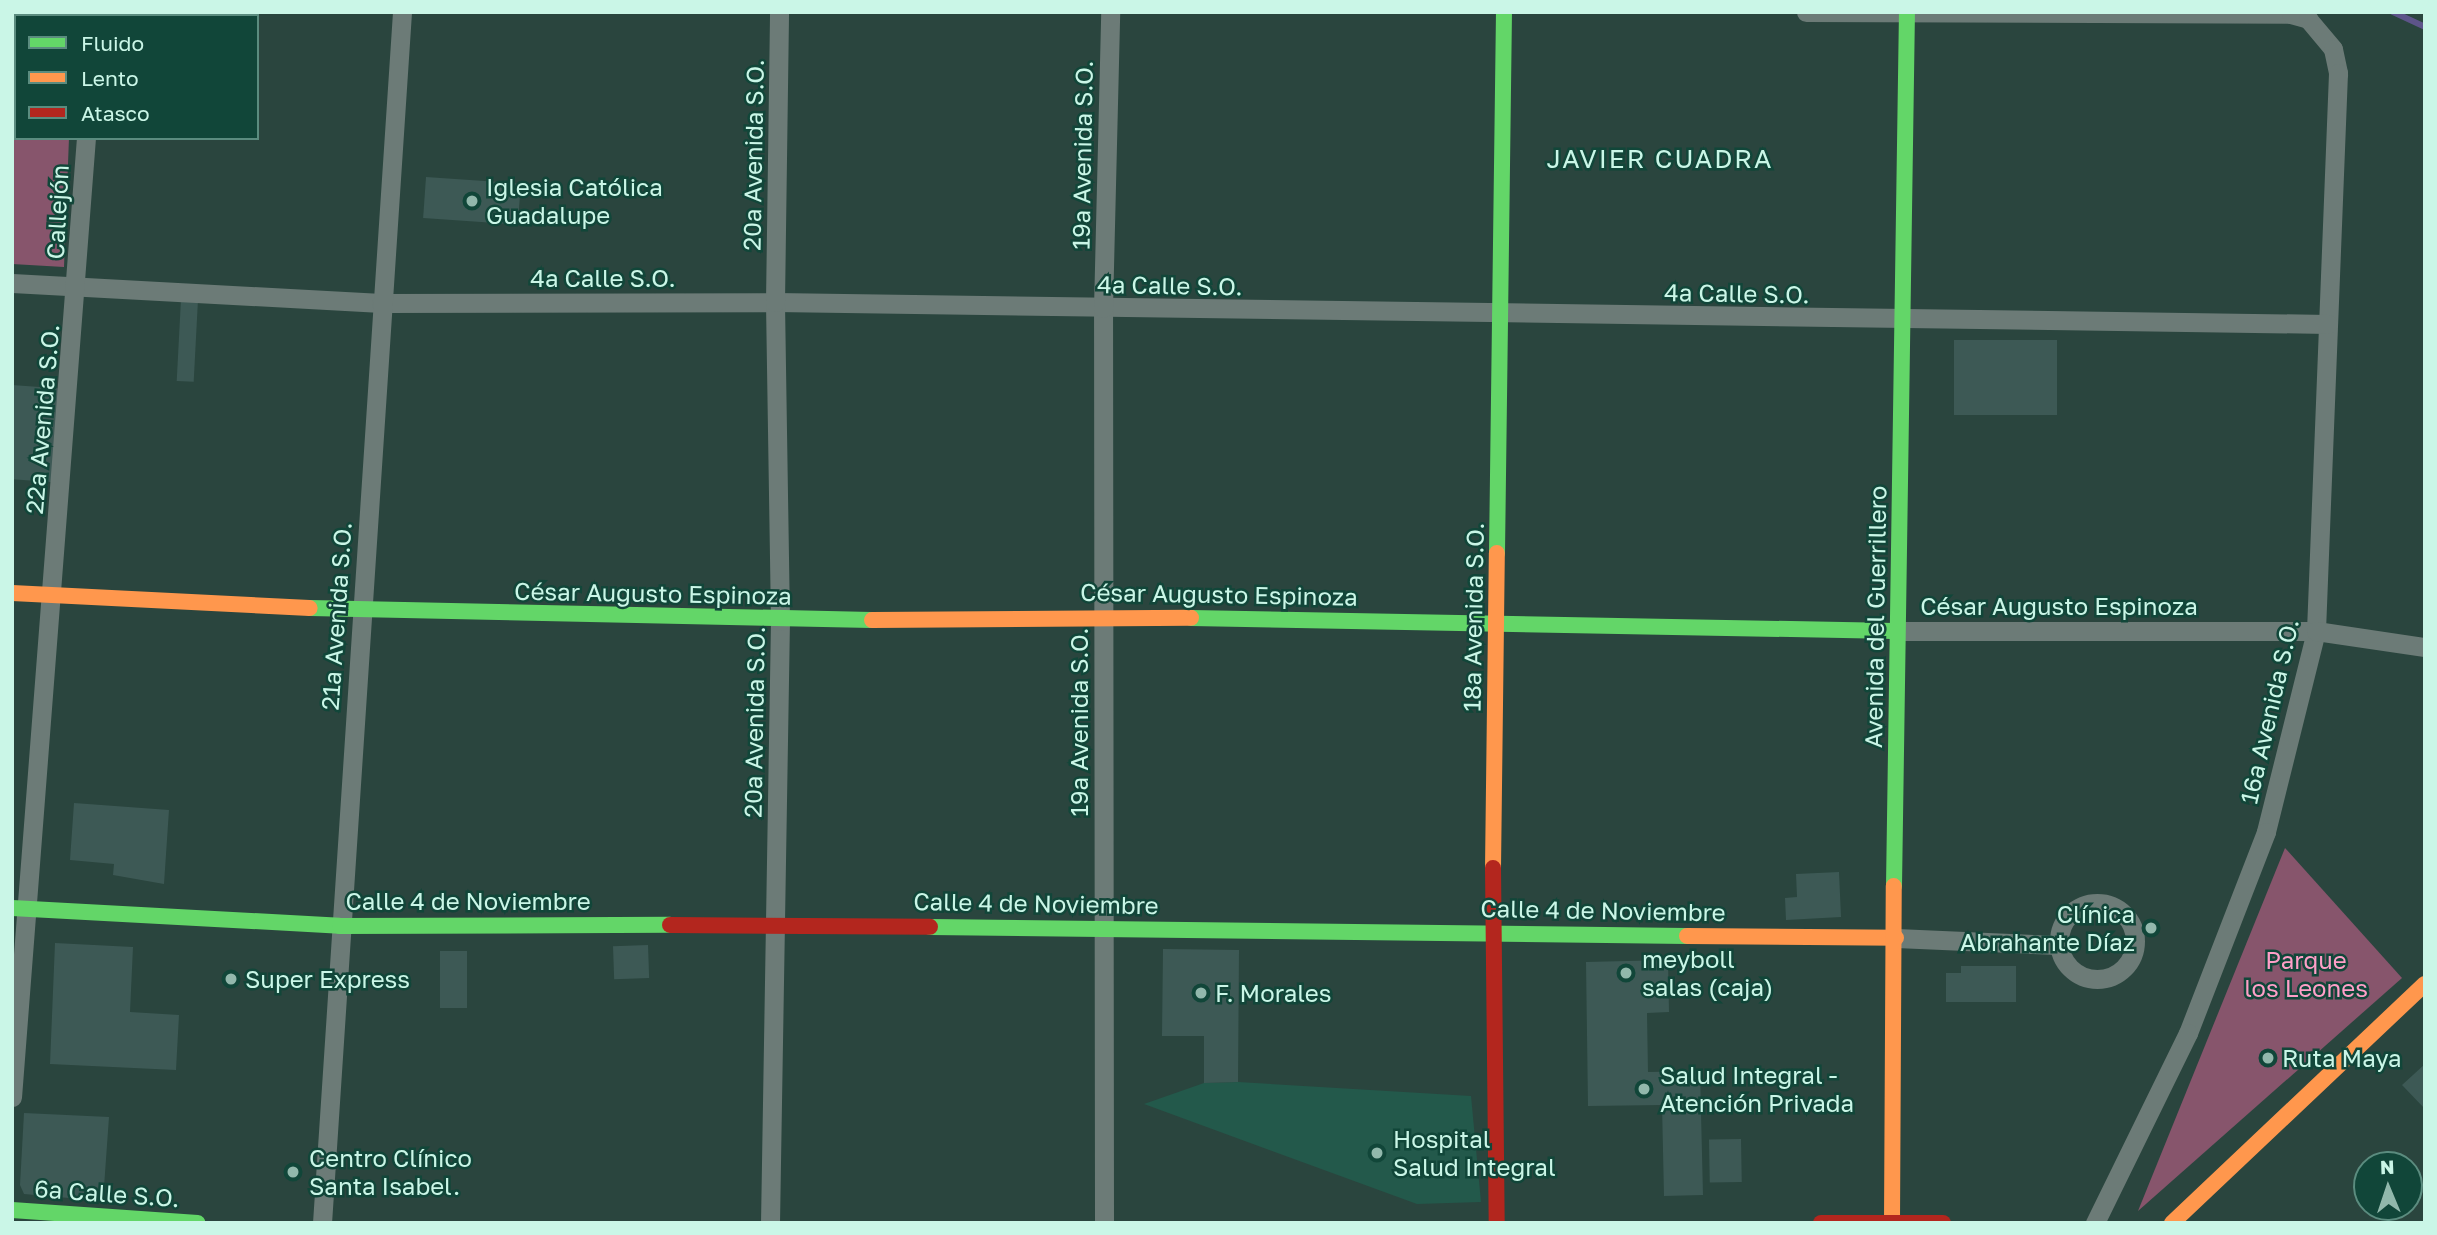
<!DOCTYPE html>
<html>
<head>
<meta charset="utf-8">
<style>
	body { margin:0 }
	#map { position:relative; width:2437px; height:1235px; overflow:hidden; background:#2a453e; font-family:"Golos Text",sans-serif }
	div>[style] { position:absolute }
	.built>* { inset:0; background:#23594b }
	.green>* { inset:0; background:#87556c }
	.stream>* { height:6px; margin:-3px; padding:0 3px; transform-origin:3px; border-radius:3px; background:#5d5489 }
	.building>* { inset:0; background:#3d5955; transform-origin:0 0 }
	.street>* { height:19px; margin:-9.5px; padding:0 9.5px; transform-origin:9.5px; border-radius:9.5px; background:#6c7b77 }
	.street>.ring { margin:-9.5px; padding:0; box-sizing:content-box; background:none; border:19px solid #6c7b77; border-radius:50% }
	.fast>* { height:16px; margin:-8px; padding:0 8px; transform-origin:8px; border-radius:8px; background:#63d668 }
	.slow>* { height:16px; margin:-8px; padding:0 8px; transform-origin:8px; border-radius:8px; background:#ff974d }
	.jam>* { height:16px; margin:-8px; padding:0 8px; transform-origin:8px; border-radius:8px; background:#b3261e }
	.dots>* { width:19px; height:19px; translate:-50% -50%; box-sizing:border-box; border:4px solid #114639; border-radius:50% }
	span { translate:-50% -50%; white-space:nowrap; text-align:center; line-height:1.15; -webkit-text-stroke:5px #114639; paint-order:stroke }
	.street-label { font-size:24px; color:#caf6e7 }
	.poi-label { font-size:24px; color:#caf6e7 }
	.left { translate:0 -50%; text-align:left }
	.right { translate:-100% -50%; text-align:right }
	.park-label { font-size:24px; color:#ff9fc8 }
	.neighbourhood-label { font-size:26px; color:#caf6e7; letter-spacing:2px }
	.frame { position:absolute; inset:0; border:14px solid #caf6e7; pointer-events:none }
	.legend { position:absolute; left:14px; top:14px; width:245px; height:126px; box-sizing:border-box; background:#114639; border:2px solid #5b8c7f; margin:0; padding:9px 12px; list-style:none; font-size:21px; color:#caf6e7 }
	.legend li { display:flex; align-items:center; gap:14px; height:35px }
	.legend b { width:35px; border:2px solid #5b8c7f }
	.north { position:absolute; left:2353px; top:1151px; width:70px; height:70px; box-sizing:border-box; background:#114639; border:2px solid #5b8c7f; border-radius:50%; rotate:358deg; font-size:19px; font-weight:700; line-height:28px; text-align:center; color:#caf6e7 }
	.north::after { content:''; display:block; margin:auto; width:24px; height:32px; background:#92b8ac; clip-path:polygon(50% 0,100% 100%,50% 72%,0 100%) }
</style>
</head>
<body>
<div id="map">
	<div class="built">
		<i style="clip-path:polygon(1238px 1082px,1471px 1096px,1481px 1202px,1417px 1204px,1144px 1104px,1204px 1083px)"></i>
	</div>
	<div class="green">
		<i style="clip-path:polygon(12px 12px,73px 12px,16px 16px,16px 138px,69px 138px,64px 267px,12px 264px)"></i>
		<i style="clip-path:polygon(2285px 848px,2402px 978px,2138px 1211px)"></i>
	</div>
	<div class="stream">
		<i style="left:2393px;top:12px;width:35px;rotate:25deg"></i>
	</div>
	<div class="building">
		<i style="left:426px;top:177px;width:95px;height:41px;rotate:4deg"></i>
		<i style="left:181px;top:299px;width:17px;height:82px;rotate:3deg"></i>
		<i style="left:1954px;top:340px;width:103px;height:75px"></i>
		<i style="left:12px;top:385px;width:52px;height:94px;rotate:4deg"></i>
		<i style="clip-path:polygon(74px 803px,169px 810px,164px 884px,113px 875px,114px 864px,70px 860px)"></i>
		<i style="clip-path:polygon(1839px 872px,1841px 917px,1786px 920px,1785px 898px,1797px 897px,1796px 874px)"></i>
		<i style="clip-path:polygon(55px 943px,133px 947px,130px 1012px,179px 1015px,176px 1070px,50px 1064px)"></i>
		<i style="left:648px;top:945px;width:33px;height:35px;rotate:88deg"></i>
		<i style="clip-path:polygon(1163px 949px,1239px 950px,1238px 1082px,1204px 1083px,1204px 1036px,1162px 1036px)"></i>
		<i style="left:440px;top:951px;width:27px;height:57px"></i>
		<i style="clip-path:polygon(1668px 960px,1669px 1012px,1647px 1013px,1648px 1072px,1700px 1071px,1703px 1195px,1664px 1196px,1662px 1105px,1588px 1106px,1586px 962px)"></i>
		<i style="clip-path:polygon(1961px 966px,2016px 966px,2016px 1002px,1946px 1002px,1946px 973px,1961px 973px)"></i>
		<i style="clip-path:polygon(2425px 1064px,2425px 1109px,2402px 1085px)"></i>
		<i style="clip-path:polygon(24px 1113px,109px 1117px,103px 1201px,24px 1194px,20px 1185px)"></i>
		<i style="left:1741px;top:1139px;width:43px;height:32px;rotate:89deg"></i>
	</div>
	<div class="street">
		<i style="left:1806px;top:12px;width:485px;rotate:0.2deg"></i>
		<i style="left:2291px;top:14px;width:18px;rotate:16deg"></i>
		<i style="left:2308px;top:19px;width:39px;rotate:50deg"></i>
		<i style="left:2333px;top:49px;width:25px;rotate:78deg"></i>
		<i style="left:2338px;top:73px;width:558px;rotate:92.26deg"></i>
		<i style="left:2316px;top:631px;width:207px;rotate:104deg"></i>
		<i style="left:2266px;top:832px;width:216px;rotate:111.2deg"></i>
		<i style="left:2188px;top:1033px;width:212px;rotate:116.1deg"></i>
		<i style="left:93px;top:16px;width:4px;rotate:-90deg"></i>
		<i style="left:12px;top:283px;width:370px;rotate:3.1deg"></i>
		<i style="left:381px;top:303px;width:394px;rotate:-0.1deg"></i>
		<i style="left:775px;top:302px;width:1553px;rotate:0.81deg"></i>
		<i style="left:1895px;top:631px;width:421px"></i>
		<i style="left:2316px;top:631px;width:110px;rotate:8.4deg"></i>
		<i class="ring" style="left:2059px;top:903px;width:57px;height:57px"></i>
		<i style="left:1896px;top:938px;width:163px;rotate:2.5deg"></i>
		<i style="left:12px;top:1097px;width:962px;rotate:-85.59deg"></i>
		<i style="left:322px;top:1223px;width:1214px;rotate:-86.22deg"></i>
		<i style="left:770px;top:1223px;width:602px;rotate:-89.05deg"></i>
		<i style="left:780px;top:621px;width:319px;rotate:-90.9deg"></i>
		<i style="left:775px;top:302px;width:290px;rotate:-89.2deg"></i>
		<i style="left:1104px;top:1223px;width:915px;rotate:-90.06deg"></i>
		<i style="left:1103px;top:308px;width:296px;rotate:-88.6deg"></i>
	</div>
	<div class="fast">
		<i style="left:1497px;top:553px;width:541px;rotate:-89.26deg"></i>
		<i style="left:310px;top:608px;width:562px;rotate:1.22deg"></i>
		<i style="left:1191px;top:618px;width:704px;rotate:1.06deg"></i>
		<i style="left:1894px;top:886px;width:874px;rotate:-89.15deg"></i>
		<i style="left:12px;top:908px;width:328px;rotate:3.1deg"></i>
		<i style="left:340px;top:926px;width:330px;rotate:-0.2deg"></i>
		<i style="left:930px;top:927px;width:757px;rotate:0.68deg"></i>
		<i style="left:12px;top:1210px;width:186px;rotate:4deg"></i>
	</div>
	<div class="slow">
		<i style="left:12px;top:593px;width:298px;rotate:2.9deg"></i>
		<i style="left:872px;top:620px;width:319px;rotate:-0.4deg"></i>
		<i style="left:1493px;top:868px;width:315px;rotate:-89.3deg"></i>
		<i style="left:1687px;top:936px;width:209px;rotate:0.5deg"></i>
		<i style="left:1892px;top:1223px;width:337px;rotate:-89.7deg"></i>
		<i style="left:2172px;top:1223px;width:348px;rotate:-43.4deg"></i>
	</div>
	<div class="jam">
		<i style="left:1493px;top:868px;width:355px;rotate:89.4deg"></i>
		<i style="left:670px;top:925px;width:260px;rotate:0.4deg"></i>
		<i style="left:1821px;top:1223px;width:122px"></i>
	</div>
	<div class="dots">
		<i style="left:472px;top:201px;background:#92b8ac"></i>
		<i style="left:2151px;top:928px;background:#92b8ac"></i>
		<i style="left:1626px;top:973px;background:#92b8ac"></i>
		<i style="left:231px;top:979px;background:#92b8ac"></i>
		<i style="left:1201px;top:993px;background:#92b8ac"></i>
		<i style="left:2268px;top:1058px;background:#92b8ac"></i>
		<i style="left:1644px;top:1089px;background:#92b8ac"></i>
		<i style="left:1377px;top:1153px;background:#92b8ac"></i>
		<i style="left:293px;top:1172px;background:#92b8ac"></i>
	</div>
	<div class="street-label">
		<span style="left:753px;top:155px;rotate:-89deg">20a Avenida S.O.</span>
		<span style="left:1082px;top:155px;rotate:-89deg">19a Avenida S.O.</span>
		<span style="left:57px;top:212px;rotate:-87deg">Callejón</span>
		<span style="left:603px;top:278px">4a Calle S.O.</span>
		<span style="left:1170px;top:285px;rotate:1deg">4a Calle S.O.</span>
		<span style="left:1737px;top:293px;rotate:1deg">4a Calle S.O.</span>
		<span style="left:42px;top:419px;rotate:-85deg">22a Avenida S.O.</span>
		<span style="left:653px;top:593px;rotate:1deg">César Augusto Espinoza</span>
		<span style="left:1219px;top:594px;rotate:1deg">César Augusto Espinoza</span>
		<span style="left:2059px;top:606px">César Augusto Espinoza</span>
		<span style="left:336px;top:616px;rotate:-86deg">21a Avenida S.O.</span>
		<span style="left:1473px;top:617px;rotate:-89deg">18a Avenida S.O.</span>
		<span style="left:1875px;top:617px;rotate:-89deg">Avenida del Guerrillero</span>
		<span style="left:2269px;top:711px;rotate:-77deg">16a Avenida S.O.</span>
		<span style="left:754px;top:722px;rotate:-89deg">20a Avenida S.O.</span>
		<span style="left:1079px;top:722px;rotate:-90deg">19a Avenida S.O.</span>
		<span style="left:468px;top:901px">Calle 4 de Noviembre</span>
		<span style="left:1036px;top:903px;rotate:1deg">Calle 4 de Noviembre</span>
		<span style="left:1603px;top:910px;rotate:1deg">Calle 4 de Noviembre</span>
		<span style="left:107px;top:1193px;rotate:4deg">6a Calle S.O.</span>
	</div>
	<div class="poi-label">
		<span class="left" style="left:486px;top:201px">Iglesia Católica<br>Guadalupe</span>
		<span class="right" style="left:2135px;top:928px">Clínica<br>Abrahante Díaz</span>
		<span class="left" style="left:1642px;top:973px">meyboll<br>salas (caja)</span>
		<span class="left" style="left:245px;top:979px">Super Express</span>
		<span class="left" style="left:1215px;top:993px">F. Morales</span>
		<span class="left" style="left:2282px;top:1058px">Ruta Maya</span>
		<span class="left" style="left:1660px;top:1089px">Salud Integral -<br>Atención Privada</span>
		<span class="left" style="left:1393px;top:1153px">Hospital<br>Salud Integral</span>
		<span class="left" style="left:309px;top:1172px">Centro Clínico<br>Santa Isabel.</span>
	</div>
	<div class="park-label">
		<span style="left:2306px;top:974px">Parque<br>los Leones</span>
	</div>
	<div class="neighbourhood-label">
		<span style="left:1660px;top:159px">JAVIER CUADRA</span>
	</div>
	<div class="frame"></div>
	<ul class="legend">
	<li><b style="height:9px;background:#63d668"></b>Fluido</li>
	<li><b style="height:9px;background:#ff974d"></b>Lento</li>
	<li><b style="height:9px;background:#b3261e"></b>Atasco</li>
	</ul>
	<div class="north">N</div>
</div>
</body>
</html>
